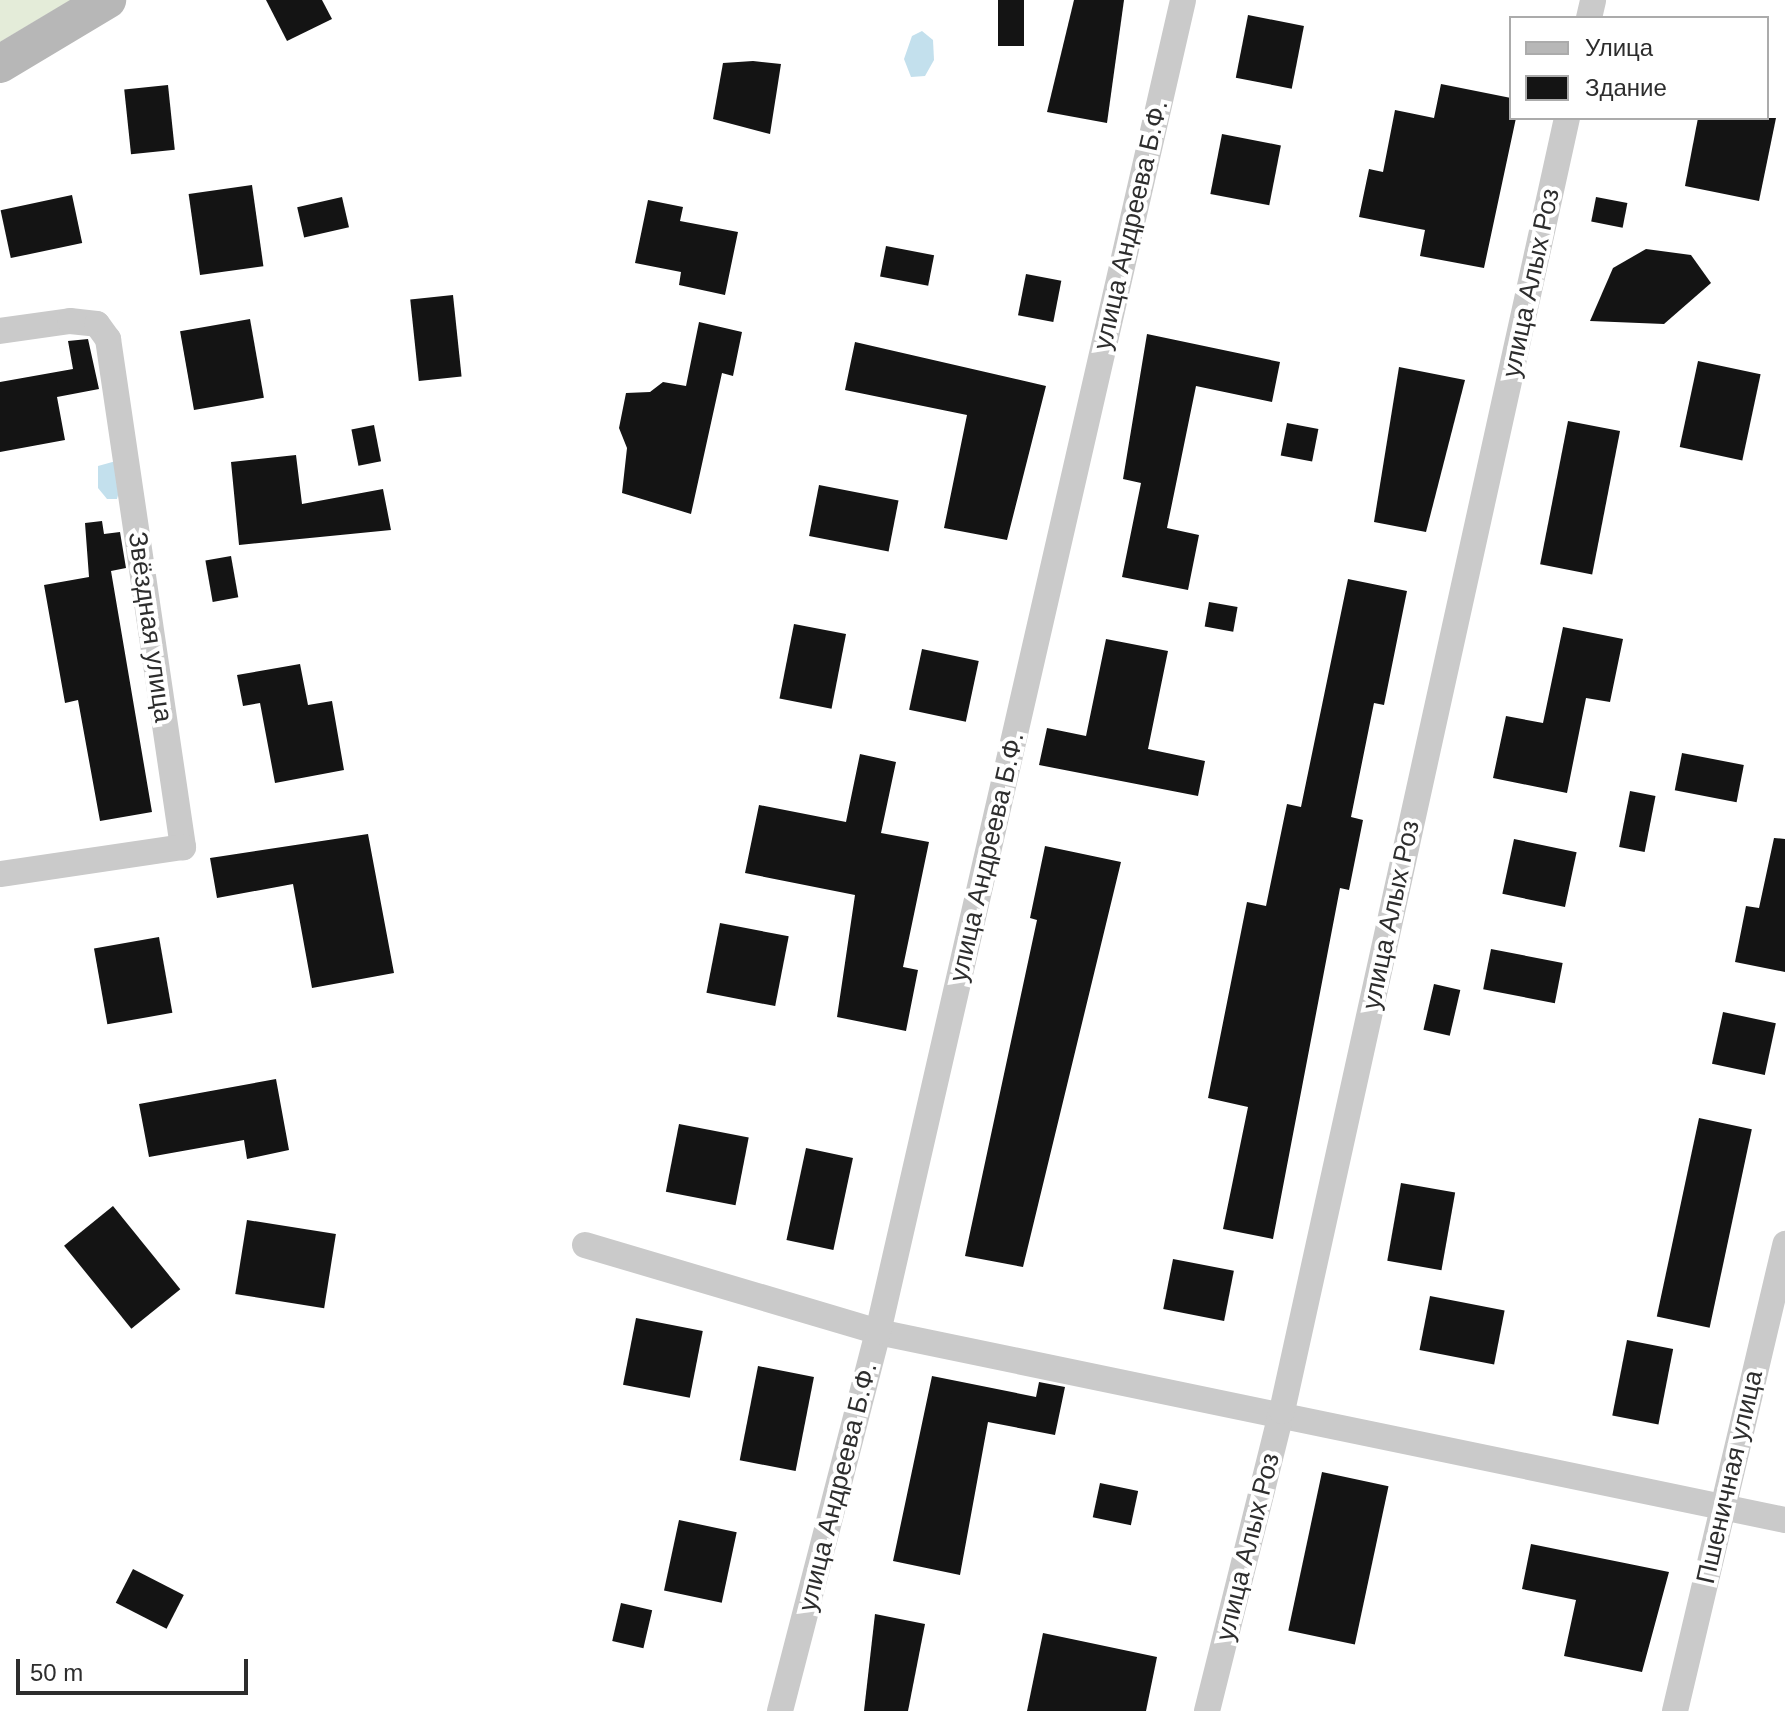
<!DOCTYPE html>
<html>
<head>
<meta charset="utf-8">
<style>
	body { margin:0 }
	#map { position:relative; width:1785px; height:1711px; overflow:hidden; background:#fff; font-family:Arial,sans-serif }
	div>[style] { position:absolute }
	.green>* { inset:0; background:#e4ecd9 }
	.water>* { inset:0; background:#c3e0ed }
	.building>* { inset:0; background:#141414; transform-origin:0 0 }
	.street>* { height:26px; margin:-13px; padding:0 13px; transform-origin:13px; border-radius:13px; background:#cacaca }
	.secondary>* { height:38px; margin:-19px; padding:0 19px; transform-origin:19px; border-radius:19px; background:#b7b7b7 }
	span { translate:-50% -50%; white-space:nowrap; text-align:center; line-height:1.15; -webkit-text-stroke:8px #fff; paint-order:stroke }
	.street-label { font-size:26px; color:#2d2d2d }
	.legend { position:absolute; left:1509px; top:16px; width:260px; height:104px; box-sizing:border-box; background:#fff; border:2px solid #ababab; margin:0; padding:10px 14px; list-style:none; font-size:24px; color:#2d2d2d }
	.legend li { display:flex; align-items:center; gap:16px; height:40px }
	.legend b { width:40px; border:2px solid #ababab }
	.scale { position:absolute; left:16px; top:1659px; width:232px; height:36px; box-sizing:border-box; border:4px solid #2d2d2d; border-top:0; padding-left:10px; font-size:24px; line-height:28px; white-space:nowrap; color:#2d2d2d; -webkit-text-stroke:6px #fff; paint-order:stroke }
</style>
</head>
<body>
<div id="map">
	<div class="green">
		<i style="clip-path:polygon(0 0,71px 0,0 42px)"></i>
	</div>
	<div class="water">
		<i style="clip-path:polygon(922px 31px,933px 40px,934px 60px,925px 76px,911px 77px,904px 59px,912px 36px)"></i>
		<i style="clip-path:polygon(116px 461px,120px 488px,117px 499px,107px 499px,98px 488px,98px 466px)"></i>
	</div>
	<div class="building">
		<i style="clip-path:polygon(266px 0,322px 0,332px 19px,287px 41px)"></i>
		<i style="left:998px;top:0;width:26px;height:46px"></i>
		<i style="clip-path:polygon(1074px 0,1124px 0,1107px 123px,1047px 112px)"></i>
		<i style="left:1248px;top:15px;width:57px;height:64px;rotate:11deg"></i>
		<i style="clip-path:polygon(753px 61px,781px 64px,770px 134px,713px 119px,723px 63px)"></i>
		<i style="clip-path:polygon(1441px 84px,1511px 98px,1516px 118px,1484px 268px,1420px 256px,1425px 230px,1359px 217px,1369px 169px,1383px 172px,1395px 110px,1434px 118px)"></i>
		<i style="left:168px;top:85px;width:65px;height:44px;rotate:84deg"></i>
		<i style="clip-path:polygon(1698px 118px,1776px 118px,1759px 201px,1685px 186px)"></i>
		<i style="left:1222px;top:134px;width:60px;height:61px;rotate:11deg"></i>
		<i style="left:252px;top:185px;width:82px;height:64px;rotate:82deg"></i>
		<i style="left:72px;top:195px;width:49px;height:73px;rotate:78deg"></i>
		<i style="left:342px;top:197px;width:31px;height:46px;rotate:77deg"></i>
		<i style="left:1596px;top:197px;width:32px;height:25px;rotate:11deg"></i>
		<i style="clip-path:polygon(648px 200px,683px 207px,680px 221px,738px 232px,725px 295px,679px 285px,681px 272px,635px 263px)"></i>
		<i style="left:886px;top:246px;width:49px;height:31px;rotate:11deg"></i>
		<i style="clip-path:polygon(1646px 249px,1691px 255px,1711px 283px,1664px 324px,1590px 321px,1613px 268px)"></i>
		<i style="left:1026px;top:274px;width:36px;height:42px;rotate:11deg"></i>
		<i style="left:453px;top:295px;width:82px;height:43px;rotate:84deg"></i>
		<i style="left:250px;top:319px;width:80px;height:71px;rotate:80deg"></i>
		<i style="clip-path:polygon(699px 322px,742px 332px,733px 376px,722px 373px,691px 514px,622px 493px,627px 448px,619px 428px,626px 393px,650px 392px,663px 382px,686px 386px)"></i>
		<i style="clip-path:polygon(1147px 334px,1280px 362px,1272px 402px,1196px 386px,1167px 528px,1199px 535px,1188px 590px,1122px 577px,1141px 483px,1123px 479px)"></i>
		<i style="clip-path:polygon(88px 339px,99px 389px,57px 397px,65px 440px,0 452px,0 382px,73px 369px,68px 341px)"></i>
		<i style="clip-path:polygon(855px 342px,1046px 386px,1007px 540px,944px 528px,967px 415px,845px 390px)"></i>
		<i style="left:1698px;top:361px;width:64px;height:88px;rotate:12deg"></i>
		<i style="clip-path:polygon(1399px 367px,1465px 380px,1426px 532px,1374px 522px)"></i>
		<i style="left:1568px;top:421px;width:53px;height:146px;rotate:11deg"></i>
		<i style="left:1287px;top:423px;width:32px;height:33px;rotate:11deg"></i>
		<i style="left:374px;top:425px;width:37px;height:23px;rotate:79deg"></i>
		<i style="clip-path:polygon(296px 455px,302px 504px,383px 489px,391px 530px,239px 545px,231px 462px)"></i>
		<i style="left:819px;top:485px;width:81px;height:52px;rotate:11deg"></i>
		<i style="clip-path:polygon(102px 521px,104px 534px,120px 532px,126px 568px,111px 571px,152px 812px,100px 821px,78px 700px,65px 703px,44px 585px,89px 577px,85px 523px)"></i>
		<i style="left:231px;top:556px;width:42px;height:26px;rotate:80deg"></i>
		<i style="clip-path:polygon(1348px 579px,1407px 591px,1384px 705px,1374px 703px,1351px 817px,1363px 820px,1349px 890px,1340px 888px,1273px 1239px,1223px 1229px,1248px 1107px,1208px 1098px,1247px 902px,1266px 906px,1287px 804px,1301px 807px)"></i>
		<i style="left:1209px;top:602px;width:29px;height:25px;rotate:10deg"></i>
		<i style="left:794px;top:624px;width:53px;height:76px;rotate:11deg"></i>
		<i style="clip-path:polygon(1563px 627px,1623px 639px,1610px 702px,1586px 698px,1567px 793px,1493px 778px,1506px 716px,1543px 723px)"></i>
		<i style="clip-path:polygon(1106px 639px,1168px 651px,1148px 749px,1205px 761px,1198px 796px,1039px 765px,1047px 728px,1086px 736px)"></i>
		<i style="left:922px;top:649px;width:58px;height:62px;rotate:12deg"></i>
		<i style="clip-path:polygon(300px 664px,308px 705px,332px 701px,344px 770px,275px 783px,260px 703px,243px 706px,237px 675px)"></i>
		<i style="left:1682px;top:753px;width:63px;height:38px;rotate:11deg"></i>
		<i style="clip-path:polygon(860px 754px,896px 762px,881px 833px,929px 842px,903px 967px,918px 970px,906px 1031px,837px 1017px,855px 895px,745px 873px,759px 805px,846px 822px)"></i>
		<i style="left:1630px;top:791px;width:26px;height:57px;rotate:11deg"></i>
		<i style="clip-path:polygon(368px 834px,394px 973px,312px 988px,293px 884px,217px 898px,210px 858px)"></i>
		<i style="clip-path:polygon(1774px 838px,1785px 839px,1785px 972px,1735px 962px,1746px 906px,1759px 908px)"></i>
		<i style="left:1514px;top:839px;width:64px;height:56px;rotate:12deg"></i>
		<i style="clip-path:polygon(1045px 846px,1121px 862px,1023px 1267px,965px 1256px,1037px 920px,1030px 918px)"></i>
		<i style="left:720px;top:923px;width:70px;height:71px;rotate:11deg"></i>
		<i style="left:159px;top:937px;width:77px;height:66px;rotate:80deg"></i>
		<i style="left:1491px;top:949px;width:73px;height:41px;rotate:11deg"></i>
		<i style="left:1434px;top:984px;width:27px;height:47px;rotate:13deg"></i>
		<i style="left:1723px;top:1012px;width:54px;height:53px;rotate:12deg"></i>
		<i style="clip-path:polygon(276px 1079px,289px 1150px,247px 1159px,244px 1140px,149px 1157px,139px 1104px)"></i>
		<i style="left:1699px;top:1118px;width:54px;height:203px;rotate:12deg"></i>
		<i style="left:679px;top:1124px;width:71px;height:69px;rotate:11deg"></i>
		<i style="left:806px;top:1148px;width:48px;height:94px;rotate:12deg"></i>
		<i style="left:1401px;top:1183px;width:55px;height:79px;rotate:10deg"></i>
		<i style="left:113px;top:1206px;width:107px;height:63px;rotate:51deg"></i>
		<i style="left:247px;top:1220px;width:90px;height:75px;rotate:9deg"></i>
		<i style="left:1173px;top:1259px;width:62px;height:51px;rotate:11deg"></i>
		<i style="left:1430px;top:1296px;width:76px;height:55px;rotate:11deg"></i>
		<i style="left:636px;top:1318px;width:68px;height:68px;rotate:11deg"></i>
		<i style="left:1627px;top:1340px;width:47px;height:77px;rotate:11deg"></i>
		<i style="left:758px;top:1366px;width:57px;height:96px;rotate:11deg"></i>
		<i style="clip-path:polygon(932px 1376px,1036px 1397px,1039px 1382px,1065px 1387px,1055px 1435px,988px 1422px,960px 1575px,893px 1561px)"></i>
		<i style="left:1322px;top:1472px;width:68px;height:162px;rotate:12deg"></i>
		<i style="left:1100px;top:1483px;width:39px;height:35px;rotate:12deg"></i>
		<i style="left:679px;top:1520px;width:59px;height:72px;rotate:12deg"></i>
		<i style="clip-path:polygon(1531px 1544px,1669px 1572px,1642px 1672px,1564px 1656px,1576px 1600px,1522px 1589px)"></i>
		<i style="left:133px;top:1569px;width:57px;height:38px;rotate:27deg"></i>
		<i style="left:621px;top:1603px;width:32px;height:39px;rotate:13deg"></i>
		<i style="clip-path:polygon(875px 1614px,925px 1624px,908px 1711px,864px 1711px)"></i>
		<i style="clip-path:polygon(1043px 1633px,1157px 1657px,1146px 1711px,1027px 1711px)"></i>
	</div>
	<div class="street">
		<i style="left:1589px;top:18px;width:18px;rotate:-77deg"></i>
		<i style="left:0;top:331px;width:71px;rotate:-8.1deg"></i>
		<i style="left:70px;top:321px;width:27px;rotate:6deg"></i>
		<i style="left:97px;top:324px;width:19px;rotate:54deg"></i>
		<i style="left:108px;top:339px;width:514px;rotate:81.6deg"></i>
		<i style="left:183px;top:847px;width:185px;rotate:171.6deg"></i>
		<i style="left:585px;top:1245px;width:306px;rotate:16.5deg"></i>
		<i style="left:878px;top:1332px;width:926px;rotate:11.71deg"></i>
		<i style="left:780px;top:1711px;width:391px;rotate:-75.5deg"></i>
		<i style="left:878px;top:1332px;width:1366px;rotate:-77.1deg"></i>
		<i style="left:1207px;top:1711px;width:309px;rotate:-76deg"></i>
		<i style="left:1282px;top:1411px;width:1324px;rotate:-77.57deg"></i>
		<i style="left:1675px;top:1711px;width:480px;rotate:-76.7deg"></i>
	</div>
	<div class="secondary">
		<i style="left:0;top:64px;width:125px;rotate:-30.9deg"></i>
	</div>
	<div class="street-label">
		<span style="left:1131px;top:225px;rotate:-77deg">улица Андреева Б.Ф.</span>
		<span style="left:1531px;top:283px;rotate:-78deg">улица Алых Роз</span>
		<span style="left:150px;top:627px;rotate:82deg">Звёздная улица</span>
		<span style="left:987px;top:857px;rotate:-77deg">улица Андреева Б.Ф.</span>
		<span style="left:1391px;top:915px;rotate:-78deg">улица Алых Роз</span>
		<span style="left:1730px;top:1477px;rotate:-77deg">Пшеничная улица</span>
		<span style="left:838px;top:1487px;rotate:-76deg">улица Андреева Б.Ф.</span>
		<span style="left:1248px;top:1547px;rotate:-76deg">улица Алых Роз</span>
	</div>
	<ul class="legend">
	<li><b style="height:10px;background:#b7b7b7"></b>Улица</li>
	<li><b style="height:22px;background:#141414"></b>Здание</li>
	</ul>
	<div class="scale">50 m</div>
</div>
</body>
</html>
